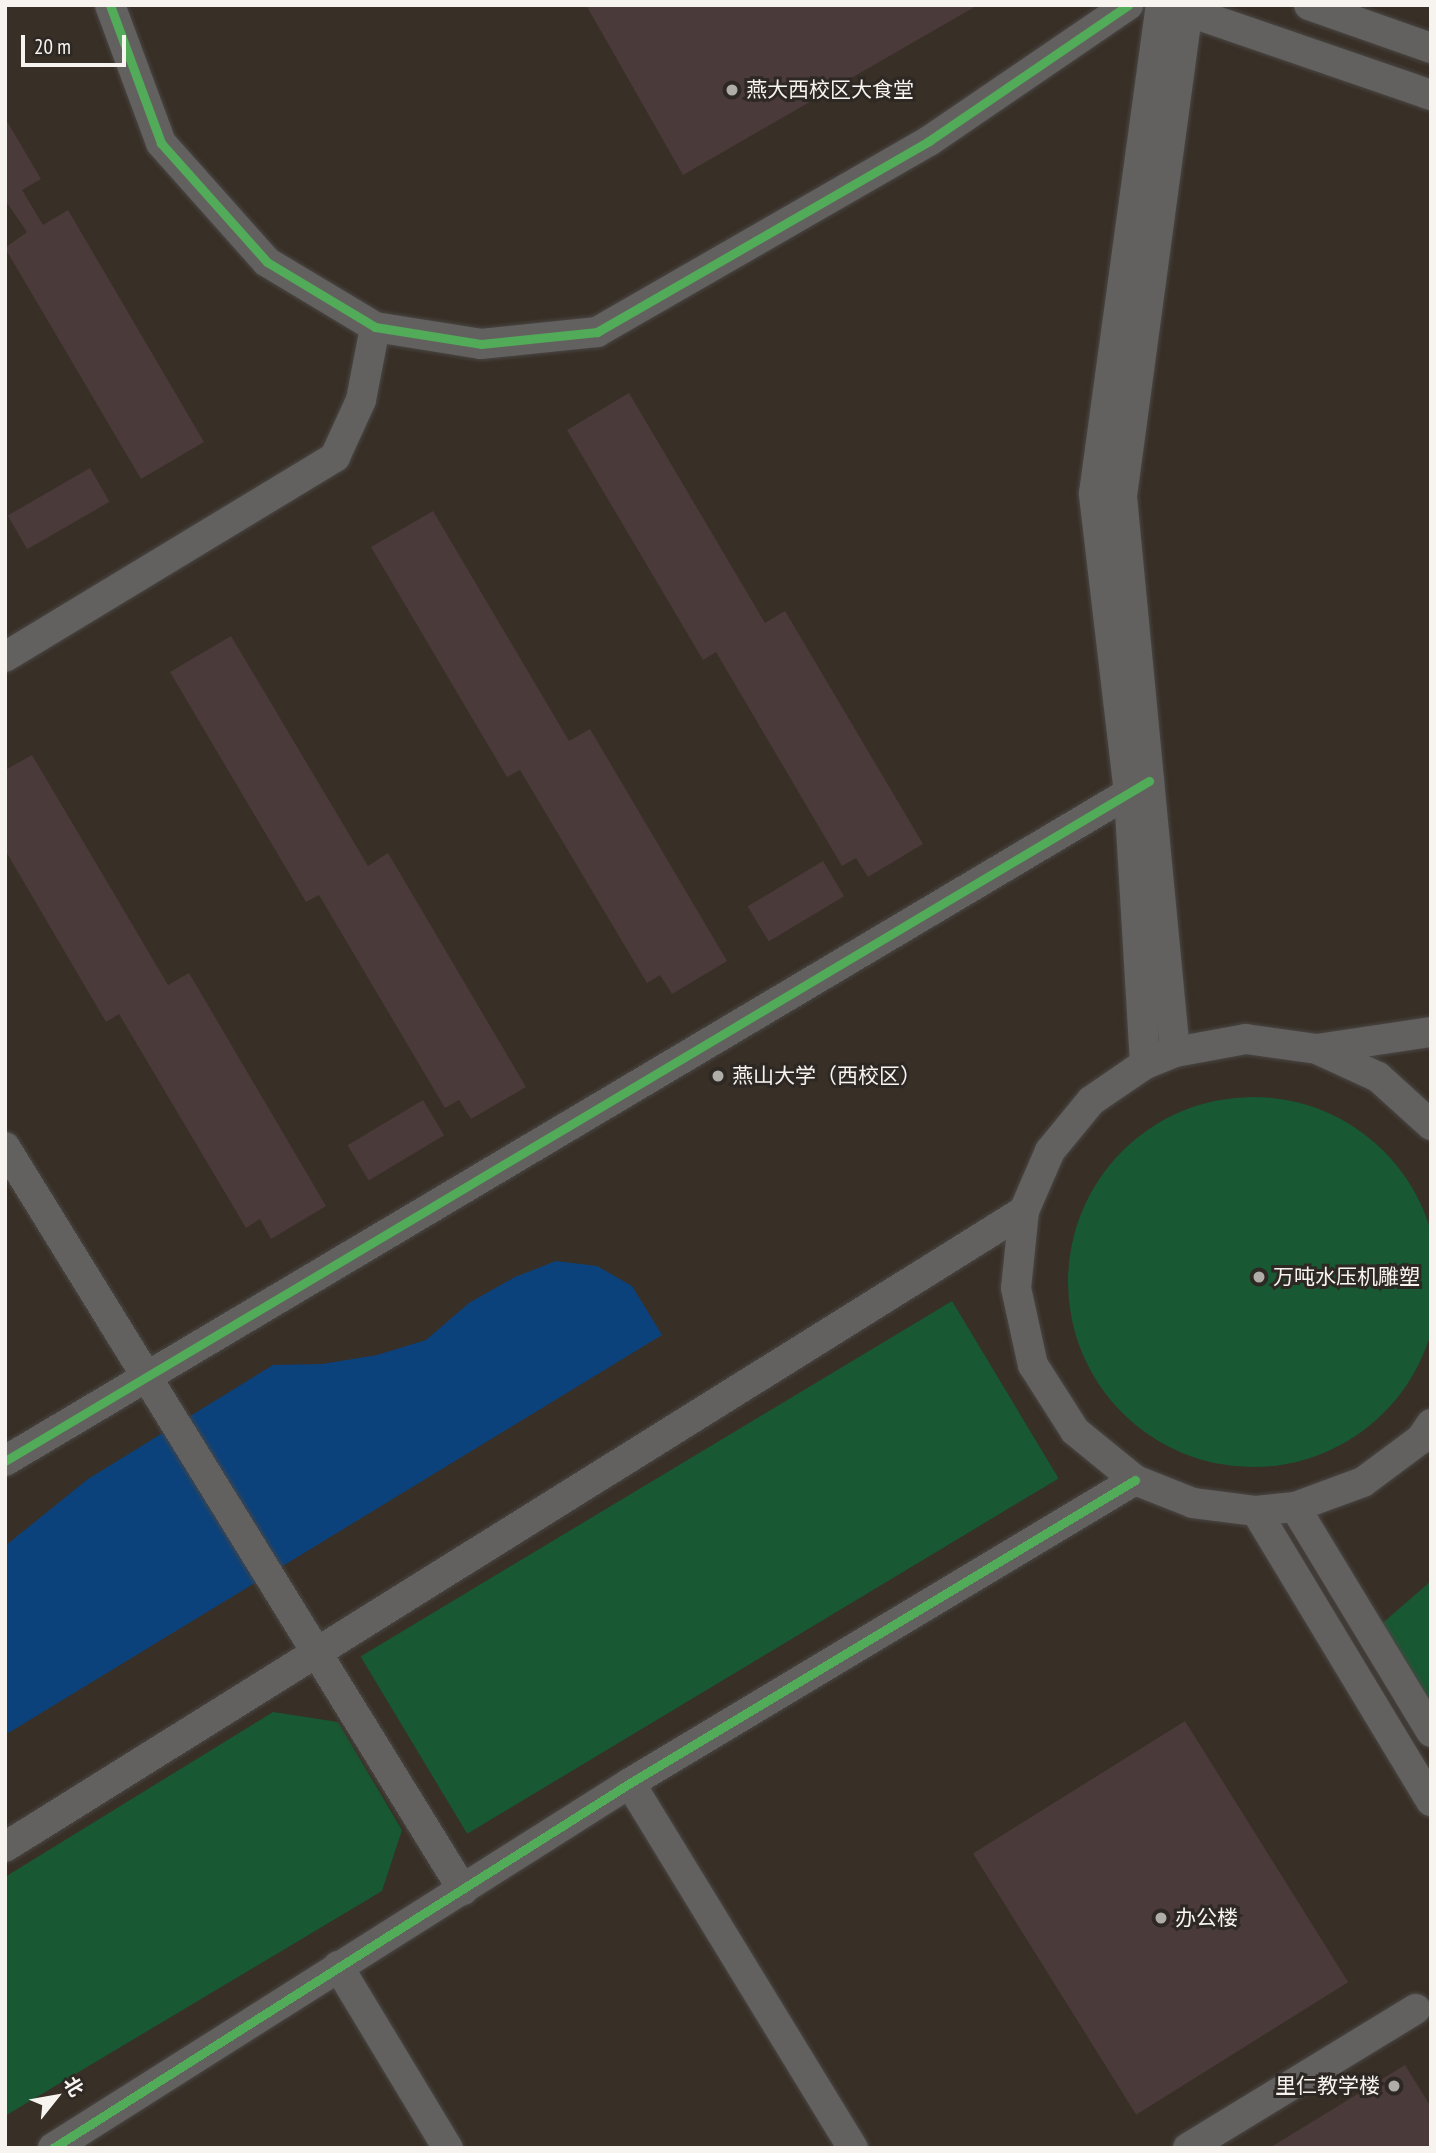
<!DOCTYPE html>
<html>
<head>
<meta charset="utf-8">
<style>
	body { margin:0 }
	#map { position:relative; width:1436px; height:2153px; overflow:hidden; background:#2b2825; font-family:"PT Sans Narrow","Noto Sans SC",sans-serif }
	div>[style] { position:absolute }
	.built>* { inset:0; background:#382f26; transform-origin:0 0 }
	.green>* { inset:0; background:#185832; transform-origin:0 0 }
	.round { border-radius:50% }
	.water>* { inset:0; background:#0c427b }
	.building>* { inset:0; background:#4b3a3a; transform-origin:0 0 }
	.roads { filter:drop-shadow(0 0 2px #494644) drop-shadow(0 0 2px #494644) }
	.minor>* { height:30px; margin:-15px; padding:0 15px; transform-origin:15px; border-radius:15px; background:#63615f }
	.cycleway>* { height:9px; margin:-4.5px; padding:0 4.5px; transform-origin:4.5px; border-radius:4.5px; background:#51ab58 }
	.dots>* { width:19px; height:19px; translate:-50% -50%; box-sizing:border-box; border:4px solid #2d2823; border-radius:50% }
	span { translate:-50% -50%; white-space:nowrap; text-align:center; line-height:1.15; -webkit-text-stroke:6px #2d2823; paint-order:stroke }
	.poi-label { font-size:21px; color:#f7f4f0 }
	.left { translate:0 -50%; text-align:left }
	.right { translate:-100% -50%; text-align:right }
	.frame { position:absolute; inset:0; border:7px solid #f7f4f0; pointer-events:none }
	.north { position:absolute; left:21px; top:2062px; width:70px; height:70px; -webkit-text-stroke:5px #2d2823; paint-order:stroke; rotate:59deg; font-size:19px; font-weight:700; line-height:28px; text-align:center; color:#f7f4f0 }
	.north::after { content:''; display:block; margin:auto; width:24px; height:32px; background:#f7f4f0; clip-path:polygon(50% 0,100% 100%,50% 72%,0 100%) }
	.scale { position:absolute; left:21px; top:35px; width:105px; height:32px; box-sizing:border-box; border:4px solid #f7f4f0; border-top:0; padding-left:9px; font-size:21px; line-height:24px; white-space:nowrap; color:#f7f4f0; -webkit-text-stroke:5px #2d2823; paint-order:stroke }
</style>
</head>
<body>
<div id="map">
	<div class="built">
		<i style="left:5px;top:5px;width:1426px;height:2143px"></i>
	</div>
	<div class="green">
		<i class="round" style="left:1068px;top:1097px;width:370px;height:370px"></i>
		<i style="left:952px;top:1301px;width:207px;height:690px;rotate:59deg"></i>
		<i style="clip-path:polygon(1431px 1581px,1431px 1733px,1371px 1633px)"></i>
		<i style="clip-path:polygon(273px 1712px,338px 1722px,402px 1830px,382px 1891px,5px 2116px,5px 1877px)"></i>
	</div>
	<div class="water">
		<i style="clip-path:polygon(556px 1261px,597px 1266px,632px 1286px,662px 1335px,5px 1735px,5px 1546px,88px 1479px,273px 1365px,322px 1364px,377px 1355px,426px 1340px,469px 1303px,515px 1277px)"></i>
	</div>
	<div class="building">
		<i style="clip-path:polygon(586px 5px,978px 5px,683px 175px)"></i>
		<i style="clip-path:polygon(5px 118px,41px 179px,22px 190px,43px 225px,68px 210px,204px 442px,141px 479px,5px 248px,27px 232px,5px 200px)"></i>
		<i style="clip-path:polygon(629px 393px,765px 623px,785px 611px,923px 844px,868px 877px,856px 858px,842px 866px,716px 652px,703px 660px,567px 430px)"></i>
		<i style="left:90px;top:468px;width:39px;height:95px;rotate:60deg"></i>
		<i style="clip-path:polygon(433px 511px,569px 741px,590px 729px,727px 961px,672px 994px,660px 975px,647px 983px,520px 770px,507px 777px,371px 547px)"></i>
		<i style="clip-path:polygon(231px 636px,368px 866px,388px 853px,526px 1087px,471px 1119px,459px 1100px,445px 1108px,319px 895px,306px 902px,170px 672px)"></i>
		<i style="clip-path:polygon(32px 755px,168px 985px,189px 973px,326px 1206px,271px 1239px,260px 1219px,246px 1228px,119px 1014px,106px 1022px,5px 850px,5px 770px)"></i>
		<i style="left:823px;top:861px;width:41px;height:88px;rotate:59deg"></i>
		<i style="left:423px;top:1100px;width:41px;height:88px;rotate:59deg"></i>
		<i style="left:1185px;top:1721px;width:308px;height:250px;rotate:58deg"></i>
		<i style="clip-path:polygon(1405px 2065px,1431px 2107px,1431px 2148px,1269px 2148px)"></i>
	</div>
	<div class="roads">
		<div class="minor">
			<i style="left:110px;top:5px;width:147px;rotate:69.7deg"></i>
			<i style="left:161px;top:143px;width:159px;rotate:48.3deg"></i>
			<i style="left:267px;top:262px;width:126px;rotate:31deg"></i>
			<i style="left:375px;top:327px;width:107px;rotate:9.1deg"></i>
			<i style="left:481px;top:344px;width:117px;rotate:-5.9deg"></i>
			<i style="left:597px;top:332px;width:383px;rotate:-29.9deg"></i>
			<i style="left:929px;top:141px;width:241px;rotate:-34.3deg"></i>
			<i style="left:1182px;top:5px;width:8px;rotate:50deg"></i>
			<i style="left:1187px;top:11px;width:258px;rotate:19deg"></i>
			<i style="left:1309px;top:5px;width:129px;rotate:19.4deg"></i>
			<i style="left:5px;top:657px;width:386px;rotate:-31.2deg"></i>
			<i style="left:335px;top:457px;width:63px;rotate:-65.5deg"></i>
			<i style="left:361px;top:400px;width:74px;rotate:-79.1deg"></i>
			<i style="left:1317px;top:1049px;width:115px;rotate:-8.5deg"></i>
			<i style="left:1175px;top:1052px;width:559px;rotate:-95.45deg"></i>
			<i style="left:1122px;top:496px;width:495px;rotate:-82.3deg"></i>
			<i style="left:1145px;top:1064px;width:271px;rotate:-93.4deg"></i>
			<i style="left:1129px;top:793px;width:302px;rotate:-96.7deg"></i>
			<i style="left:1094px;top:493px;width:493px;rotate:-82.2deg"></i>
			<i style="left:1431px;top:1125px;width:72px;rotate:-137.8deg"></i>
			<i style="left:1378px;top:1077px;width:67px;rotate:-155.3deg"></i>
			<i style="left:1317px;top:1049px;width:72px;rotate:-172deg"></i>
			<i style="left:1246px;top:1039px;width:72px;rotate:169.6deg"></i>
			<i style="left:1175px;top:1052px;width:32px;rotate:158deg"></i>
			<i style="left:1145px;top:1064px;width:65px;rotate:145.6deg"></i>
			<i style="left:1091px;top:1101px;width:65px;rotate:129.4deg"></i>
			<i style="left:1050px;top:1151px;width:65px;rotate:113.4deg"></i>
			<i style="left:1024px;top:1211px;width:77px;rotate:95.9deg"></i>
			<i style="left:1016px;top:1288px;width:79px;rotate:77.6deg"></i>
			<i style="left:1033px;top:1365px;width:78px;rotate:57.5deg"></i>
			<i style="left:1075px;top:1431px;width:77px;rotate:39.2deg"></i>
			<i style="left:1135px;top:1480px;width:62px;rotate:21.6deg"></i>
			<i style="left:1193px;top:1503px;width:64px;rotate:7.2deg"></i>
			<i style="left:1256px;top:1511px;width:39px;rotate:-6deg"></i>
			<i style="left:1295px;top:1507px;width:72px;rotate:-20.2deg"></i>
			<i style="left:1363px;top:1482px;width:72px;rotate:-36.6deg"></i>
			<i style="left:1421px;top:1439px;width:18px;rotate:-56deg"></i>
			<i style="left:5px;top:1147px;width:873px;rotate:58.35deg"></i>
			<i style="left:5px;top:1461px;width:1331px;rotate:-30.73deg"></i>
			<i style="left:1295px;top:1507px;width:263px;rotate:58.8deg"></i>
			<i style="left:1256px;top:1511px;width:339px;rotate:58.9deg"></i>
			<i style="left:630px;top:1783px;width:428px;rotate:58.6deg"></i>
			<i style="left:5px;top:1847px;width:1201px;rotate:-31.97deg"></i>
			<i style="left:338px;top:1966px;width:213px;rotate:58.9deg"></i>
			<i style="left:53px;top:2148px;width:683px;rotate:-32.32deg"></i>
			<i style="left:630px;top:1783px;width:589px;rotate:-30.96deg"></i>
			<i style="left:1188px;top:2148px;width:267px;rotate:-31.4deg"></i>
		</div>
	</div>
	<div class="cycleway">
		<i style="left:110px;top:5px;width:147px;rotate:69.7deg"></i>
		<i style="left:161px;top:143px;width:159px;rotate:48.3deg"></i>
		<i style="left:267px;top:262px;width:126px;rotate:31deg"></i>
		<i style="left:375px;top:327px;width:107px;rotate:9.1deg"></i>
		<i style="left:481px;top:344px;width:117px;rotate:-5.9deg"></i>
		<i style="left:597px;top:332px;width:383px;rotate:-29.9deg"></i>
		<i style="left:929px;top:141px;width:241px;rotate:-34.3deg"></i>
		<i style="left:5px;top:1461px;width:1331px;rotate:-30.73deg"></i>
		<i style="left:53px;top:2148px;width:683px;rotate:-32.32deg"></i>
		<i style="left:630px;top:1783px;width:589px;rotate:-30.96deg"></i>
	</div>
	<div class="dots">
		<i style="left:732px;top:90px;background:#b0ada9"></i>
		<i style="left:718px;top:1076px;background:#b0ada9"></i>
		<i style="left:1259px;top:1277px;background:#b0ada9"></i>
		<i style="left:1161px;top:1918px;background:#b0ada9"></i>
		<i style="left:1394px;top:2086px;background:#b0ada9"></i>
	</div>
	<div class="poi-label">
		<span class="left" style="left:746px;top:90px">燕大西校区大食堂</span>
		<span class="left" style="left:732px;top:1076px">燕山大学（西校区）</span>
		<span class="left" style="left:1273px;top:1277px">万吨水压机雕塑</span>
		<span class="left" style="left:1175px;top:1918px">办公楼</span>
		<span class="right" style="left:1380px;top:2086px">里仁教学楼</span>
	</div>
	<div class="frame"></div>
	<div class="north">北</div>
	<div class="scale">20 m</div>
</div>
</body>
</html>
